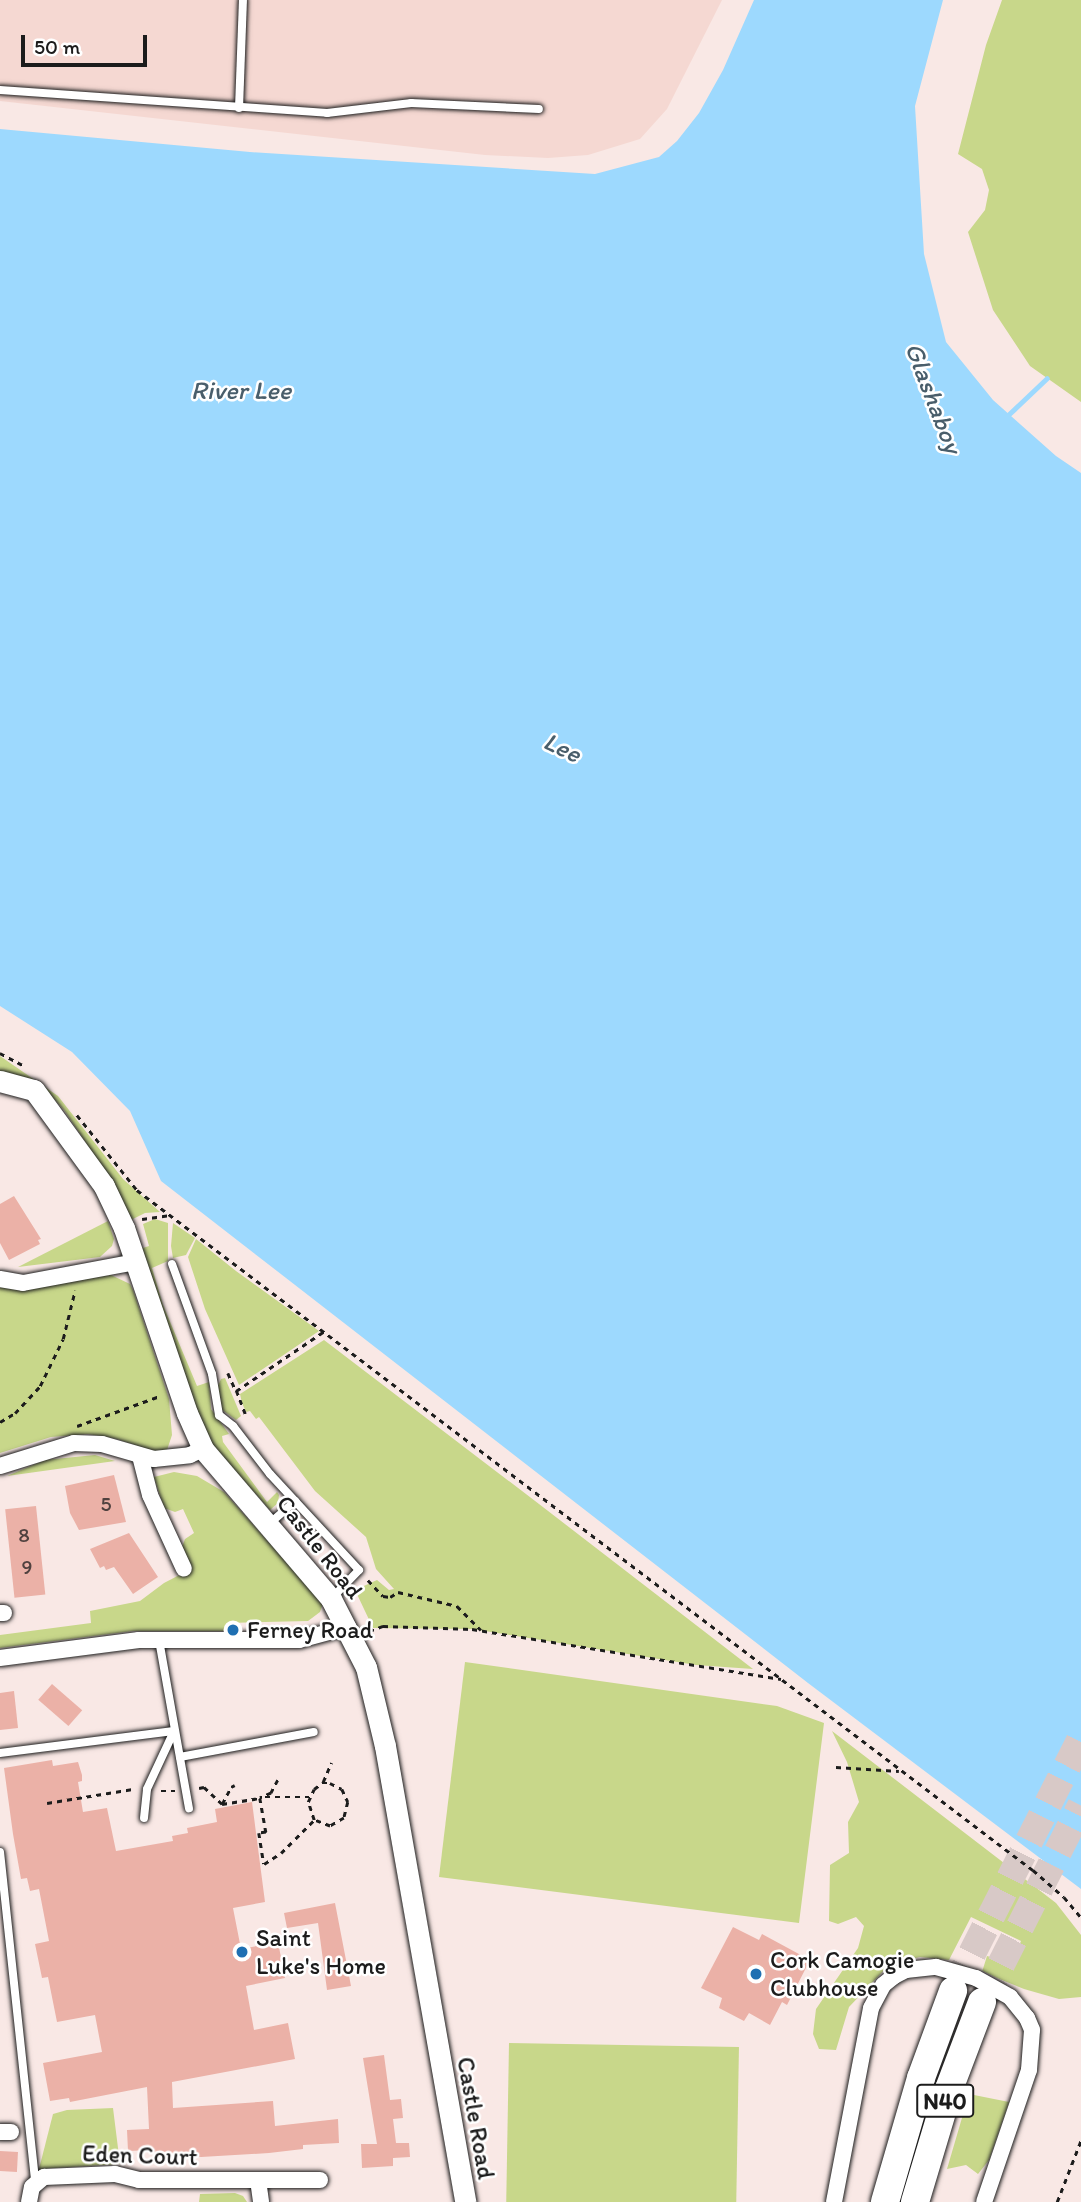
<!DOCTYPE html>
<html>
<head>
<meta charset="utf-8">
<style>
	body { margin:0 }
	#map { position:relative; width:1081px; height:2202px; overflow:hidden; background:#f9e8e5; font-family:Itim,sans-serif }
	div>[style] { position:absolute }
	.built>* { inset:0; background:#f5d8d2 }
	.green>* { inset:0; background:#c8d78a; transform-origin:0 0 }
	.water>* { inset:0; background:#9dd9fe }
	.stream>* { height:5px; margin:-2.5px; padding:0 2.5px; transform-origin:2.5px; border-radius:2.5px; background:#9dd9fe }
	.building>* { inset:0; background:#ebb1a7; transform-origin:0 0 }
	.trunk-tunnel>* { height:28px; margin-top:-14px; transform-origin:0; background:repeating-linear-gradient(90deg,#d8c9c7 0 28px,transparent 0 42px) }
	.path>* { height:2.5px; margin-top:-1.25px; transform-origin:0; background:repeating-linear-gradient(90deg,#1c1c1c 0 5px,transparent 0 10px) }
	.roads { filter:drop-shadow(0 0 2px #1c1c1c) drop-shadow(0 0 2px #1c1c1c) }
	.service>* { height:8px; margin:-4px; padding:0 4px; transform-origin:4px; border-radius:4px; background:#fff }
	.minor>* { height:16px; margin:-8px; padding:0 8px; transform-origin:8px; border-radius:8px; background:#fff }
	.tertiary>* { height:21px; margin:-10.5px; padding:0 10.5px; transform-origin:10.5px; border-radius:10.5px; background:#fff }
	.trunk>* { height:28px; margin:-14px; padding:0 14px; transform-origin:14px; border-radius:14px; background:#fff }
	.dots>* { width:19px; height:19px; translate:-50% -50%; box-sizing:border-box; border:4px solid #fff; border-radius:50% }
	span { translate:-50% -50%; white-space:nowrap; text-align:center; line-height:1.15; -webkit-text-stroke:5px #fff; paint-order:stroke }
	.number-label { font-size:21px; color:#50413f }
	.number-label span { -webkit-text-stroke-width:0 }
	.shield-label span { padding:2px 5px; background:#fff; border:2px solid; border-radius:5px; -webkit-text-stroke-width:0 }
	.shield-label { font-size:23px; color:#1c1c1c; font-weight:700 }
	.street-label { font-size:24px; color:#1c1c1c }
	.poi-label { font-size:24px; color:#1c1c1c }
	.left { translate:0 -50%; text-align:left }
	.water-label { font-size:26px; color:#495e6b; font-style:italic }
	.scale { position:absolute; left:21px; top:35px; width:126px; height:32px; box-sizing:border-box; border:4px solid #1c1c1c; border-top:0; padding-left:9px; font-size:21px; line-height:24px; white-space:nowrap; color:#1c1c1c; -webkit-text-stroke:5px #fff; paint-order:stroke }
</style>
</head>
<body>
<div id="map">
	<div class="built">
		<i style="clip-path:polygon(0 0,722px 0,667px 109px,640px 139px,588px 155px,548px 158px,485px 155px,0 101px)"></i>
	</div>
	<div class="green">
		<i style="clip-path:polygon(1002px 0,1081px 0,1081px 402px,1030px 366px,993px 310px,968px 232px,985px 210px,989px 190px,982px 169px,958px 154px,986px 45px)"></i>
		<i style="clip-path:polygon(0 1056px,58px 1096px,123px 1179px,160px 1212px,145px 1213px,129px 1221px,107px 1174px,64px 1110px,49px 1093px,0 1073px)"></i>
		<i style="clip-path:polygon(155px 1219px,168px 1223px,168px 1261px,152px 1268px,163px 1305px,197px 1386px,209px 1382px,211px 1409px,229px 1434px,222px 1436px,223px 1442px,267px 1502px,277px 1492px,279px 1495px,278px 1503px,270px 1510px,205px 1437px,140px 1249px,149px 1246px,143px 1224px)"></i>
		<i style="clip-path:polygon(108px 1221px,114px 1239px,112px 1246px,100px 1257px,18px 1267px)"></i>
		<i style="clip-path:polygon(173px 1223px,195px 1238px,186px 1255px,173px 1258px,171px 1246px)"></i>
		<i style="clip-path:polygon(196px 1239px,236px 1271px,319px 1331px,239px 1385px,205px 1309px,188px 1257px)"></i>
		<i style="clip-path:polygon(111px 1275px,130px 1284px,133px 1290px,169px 1399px,172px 1435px,167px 1450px,156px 1452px,117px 1439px,88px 1434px,51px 1437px,0 1453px,0 1286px,60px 1283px)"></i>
		<i style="clip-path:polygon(324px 1340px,539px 1504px,753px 1669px,696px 1665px,472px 1629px,373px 1628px,355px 1590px,377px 1580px,389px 1590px,394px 1589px,376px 1569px,366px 1537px,315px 1491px,259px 1417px,256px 1419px,250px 1411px,246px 1412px,242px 1403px,240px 1394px)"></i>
		<i style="clip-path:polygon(225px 1378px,241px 1416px,236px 1420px,221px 1409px,218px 1386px,221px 1379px)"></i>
		<i style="clip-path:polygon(95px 1455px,115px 1461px,7px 1476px,45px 1460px)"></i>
		<i style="clip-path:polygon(174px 1472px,197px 1476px,224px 1492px,323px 1603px,320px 1612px,308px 1621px,227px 1623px,226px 1631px,133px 1631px,0 1648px,0 1635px,91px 1623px,90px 1611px,140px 1601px,164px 1583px,191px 1569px,182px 1547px,185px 1539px,194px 1533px,183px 1509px,175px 1512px,164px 1508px,154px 1477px)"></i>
		<i style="clip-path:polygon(465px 1662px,777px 1706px,824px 1723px,799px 1923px,439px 1877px)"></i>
		<i style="clip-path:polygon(832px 1731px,1056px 1903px,1081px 1935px,1081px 1997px,1059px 1999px,1024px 1989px,982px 1972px,987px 1956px,1012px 1963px,1021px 1941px,971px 1917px,949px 1960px,920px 1957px,890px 1964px,849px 2007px,836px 2050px,819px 2049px,813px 2034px,816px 2009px,858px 1948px,864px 1926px,856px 1917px,838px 1924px,829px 1921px,830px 1865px,849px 1853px,848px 1822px,859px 1802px,847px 1762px)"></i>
		<i style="left:509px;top:2043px;width:230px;height:159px;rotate:1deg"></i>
		<i style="clip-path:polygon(969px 2094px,1009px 2102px,989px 2160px,978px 2174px,966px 2165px,947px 2169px)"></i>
		<i style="clip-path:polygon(113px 2108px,120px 2164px,39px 2169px,53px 2114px,67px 2110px)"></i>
		<i style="clip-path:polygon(235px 2193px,243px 2196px,247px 2202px,199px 2202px,200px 2194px)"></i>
	</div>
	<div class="water">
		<i style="clip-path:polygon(754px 0,943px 0,915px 106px,924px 254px,946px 342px,993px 400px,1056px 456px,1081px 473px,1081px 1889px,808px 1683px,161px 1181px,130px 1111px,72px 1052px,0 1006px,0 129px,250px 152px,595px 174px,659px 157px,677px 141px,699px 113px,723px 70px)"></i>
	</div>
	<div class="stream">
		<i style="left:1009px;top:414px;width:52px;rotate:-43.5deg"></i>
	</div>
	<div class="building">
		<i style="clip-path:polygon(14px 1196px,41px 1239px,38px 1240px,40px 1244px,9px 1260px,0 1243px,0 1204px)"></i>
		<i style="clip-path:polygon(114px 1475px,126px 1522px,79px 1530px,70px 1513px,65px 1486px)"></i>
		<i style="left:36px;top:1506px;width:89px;height:31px;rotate:84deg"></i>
		<i style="clip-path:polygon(129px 1533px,158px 1577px,133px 1594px,114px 1567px,106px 1570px,104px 1566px,100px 1568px,90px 1549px)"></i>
		<i style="left:52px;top:1684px;width:40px;height:21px;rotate:41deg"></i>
		<i style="clip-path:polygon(14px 1691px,18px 1728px,0 1730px,0 1693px)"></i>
		<i style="clip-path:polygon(52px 1760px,53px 1766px,78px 1762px,82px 1775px,82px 1781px,78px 1782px,83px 1812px,107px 1808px,116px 1851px,173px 1841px,172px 1836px,188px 1833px,187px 1828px,217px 1822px,215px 1809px,252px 1802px,265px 1902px,233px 1908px,241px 1949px,278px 1942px,285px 1978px,246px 1986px,254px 2030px,288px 2023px,295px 2059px,172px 2082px,173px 2108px,273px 2101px,275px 2126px,338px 2119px,339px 2143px,303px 2145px,303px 2149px,269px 2153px,201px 2157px,188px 2156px,188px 2153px,166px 2155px,166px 2152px,151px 2153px,151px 2150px,128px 2151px,127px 2130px,149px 2129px,147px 2087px,70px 2102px,69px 2098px,50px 2101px,43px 2063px,102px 2052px,95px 2015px,57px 2022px,48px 1977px,42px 1978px,35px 1944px,49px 1941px,39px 1889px,30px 1891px,27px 1878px,21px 1879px,13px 1834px,4px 1768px)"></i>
		<i style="clip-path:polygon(335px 1903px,351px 1986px,327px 1990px,318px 1923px,287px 1928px,284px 1913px)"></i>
		<i style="clip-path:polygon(733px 1927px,759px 1940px,762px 1934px,810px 1960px,787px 2005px,782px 2002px,770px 2025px,749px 2013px,744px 2021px,719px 2008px,722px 1998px,701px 1988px)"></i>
		<i style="clip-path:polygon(384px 2055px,390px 2100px,401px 2099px,403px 2118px,393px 2119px,396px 2143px,409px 2143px,410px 2157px,393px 2158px,393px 2166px,362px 2168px,361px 2144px,377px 2144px,363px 2058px)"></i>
		<i style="left:0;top:2151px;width:18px;height:20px;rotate:3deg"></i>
	</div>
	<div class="trunk-tunnel">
		<i style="left:953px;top:1991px;width:283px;rotate:-63.1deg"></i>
		<i style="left:982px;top:2002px;width:220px;rotate:-63.2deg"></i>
	</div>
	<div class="path">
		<i style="left:0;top:1053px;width:27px;rotate:28deg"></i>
		<i style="left:77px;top:1115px;width:96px;rotate:51.3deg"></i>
		<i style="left:137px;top:1190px;width:1125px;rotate:37.2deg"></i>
		<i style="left:1033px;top:1870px;width:41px;rotate:41.1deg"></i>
		<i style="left:1064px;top:1897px;width:26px;rotate:50deg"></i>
		<i style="left:142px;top:1219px;width:27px;rotate:-8deg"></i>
		<i style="left:228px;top:1373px;width:20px;rotate:66deg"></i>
		<i style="left:245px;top:1414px;width:25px;rotate:-111deg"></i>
		<i style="left:236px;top:1391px;width:109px;rotate:-34.1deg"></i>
		<i style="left:0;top:1422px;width:17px;rotate:-31deg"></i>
		<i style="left:15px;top:1413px;width:37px;rotate:-47deg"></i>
		<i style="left:40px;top:1386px;width:52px;rotate:-63.9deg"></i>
		<i style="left:63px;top:1339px;width:50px;rotate:-76.2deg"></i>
		<i style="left:77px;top:1426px;width:88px;rotate:-19.9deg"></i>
		<i style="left:368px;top:1580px;width:22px;rotate:47deg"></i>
		<i style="left:383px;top:1596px;width:7px;rotate:8deg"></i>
		<i style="left:390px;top:1597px;width:9px;rotate:-32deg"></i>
		<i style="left:398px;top:1592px;width:61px;rotate:13.3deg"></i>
		<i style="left:457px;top:1606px;width:34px;rotate:45deg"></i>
		<i style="left:369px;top:1631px;width:15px;rotate:-20deg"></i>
		<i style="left:383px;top:1626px;width:89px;rotate:1.9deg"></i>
		<i style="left:472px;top:1629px;width:313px;rotate:9.2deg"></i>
		<i style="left:836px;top:1767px;width:63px;rotate:3.6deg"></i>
		<i style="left:278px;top:1780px;width:15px;rotate:118deg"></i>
		<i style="left:271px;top:1793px;width:12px;rotate:156deg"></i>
		<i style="left:260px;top:1798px;width:35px;rotate:80deg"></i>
		<i style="left:266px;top:1832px;width:7px;rotate:172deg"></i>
		<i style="left:259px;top:1833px;width:31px;rotate:81deg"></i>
		<i style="left:264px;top:1864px;width:20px;rotate:-33deg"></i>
		<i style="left:281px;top:1853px;width:47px;rotate:-45deg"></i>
		<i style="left:314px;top:1820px;width:19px;rotate:-108deg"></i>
		<i style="left:308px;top:1802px;width:14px;rotate:-65deg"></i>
		<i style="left:314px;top:1789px;width:10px;rotate:-37deg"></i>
		<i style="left:322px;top:1783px;width:8px"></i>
		<i style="left:330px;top:1783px;width:13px;rotate:27deg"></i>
		<i style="left:342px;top:1789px;width:14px;rotate:65deg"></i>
		<i style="left:348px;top:1802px;width:16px;rotate:104deg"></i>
		<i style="left:344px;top:1818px;width:16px;rotate:150deg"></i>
		<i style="left:330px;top:1826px;width:17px;rotate:-159deg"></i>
		<i style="left:323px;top:1782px;width:21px;rotate:-67deg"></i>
		<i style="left:199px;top:1788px;width:5px;rotate:-11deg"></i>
		<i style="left:204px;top:1787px;width:25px;rotate:43deg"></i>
		<i style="left:222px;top:1804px;width:36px;rotate:-9deg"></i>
		<i style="left:161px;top:1791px;width:14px"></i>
		<i style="left:265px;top:1797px;width:44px"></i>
		<i style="left:47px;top:1803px;width:87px;rotate:-9.2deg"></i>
		<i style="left:222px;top:1804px;width:19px;rotate:-62deg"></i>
		<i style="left:231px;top:1787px;width:4px;rotate:-27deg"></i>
		<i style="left:1057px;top:2202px;width:66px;rotate:-68.8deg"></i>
	</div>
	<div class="roads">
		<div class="service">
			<i style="left:0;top:90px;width:328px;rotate:4deg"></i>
			<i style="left:327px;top:113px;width:85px;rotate:-6.8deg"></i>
			<i style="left:411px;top:103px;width:128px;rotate:2.7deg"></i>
			<i style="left:239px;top:108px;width:108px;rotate:-87.9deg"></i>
			<i style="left:172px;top:1264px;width:117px;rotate:70deg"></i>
			<i style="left:212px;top:1374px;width:42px;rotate:80.3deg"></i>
			<i style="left:219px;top:1415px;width:18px;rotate:38deg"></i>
			<i style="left:233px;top:1426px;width:61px;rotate:52.4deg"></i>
			<i style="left:270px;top:1474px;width:131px;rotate:47.2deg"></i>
			<i style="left:359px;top:1570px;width:40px;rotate:134deg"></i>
			<i style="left:269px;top:1524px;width:35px;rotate:-41deg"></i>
			<i style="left:159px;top:1640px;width:171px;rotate:79.9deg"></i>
			<i style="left:0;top:1753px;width:175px;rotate:-7.2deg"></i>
			<i style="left:180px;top:1757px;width:136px;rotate:-10.6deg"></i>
			<i style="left:144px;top:1818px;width:29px;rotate:-84deg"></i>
			<i style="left:147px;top:1789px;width:64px;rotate:-65deg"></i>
			<i style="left:0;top:1852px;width:332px;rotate:83.9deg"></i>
		</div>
		<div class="minor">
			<i style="left:0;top:1279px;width:23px;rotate:10deg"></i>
			<i style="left:23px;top:1283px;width:114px;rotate:-10.6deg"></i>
			<i style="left:140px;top:1456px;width:40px;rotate:75.6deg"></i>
			<i style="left:150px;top:1495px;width:81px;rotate:65.3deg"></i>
			<i style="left:0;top:1466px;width:77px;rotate:-17.3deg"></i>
			<i style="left:74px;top:1443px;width:28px;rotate:2deg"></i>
			<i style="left:102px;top:1444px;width:54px;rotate:16.1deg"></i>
			<i style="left:154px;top:1459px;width:36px;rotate:-6deg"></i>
			<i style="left:190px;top:1455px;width:14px;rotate:-25deg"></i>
			<i style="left:0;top:1613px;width:4px"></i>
			<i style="left:0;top:1658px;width:140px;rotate:-7.4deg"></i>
			<i style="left:139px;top:1640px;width:160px"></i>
			<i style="left:299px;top:1640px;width:51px;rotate:-14.9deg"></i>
			<i style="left:0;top:2132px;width:11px"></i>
			<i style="left:258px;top:2180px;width:22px;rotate:82deg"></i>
			<i style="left:29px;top:2202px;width:15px;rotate:-79deg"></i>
			<i style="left:32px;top:2187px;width:16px;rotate:-40deg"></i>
			<i style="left:44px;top:2177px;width:71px;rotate:-2.4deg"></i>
			<i style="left:115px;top:2174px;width:25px;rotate:14deg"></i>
			<i style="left:139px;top:2180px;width:181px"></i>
			<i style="left:834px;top:2202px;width:197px;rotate:-79.2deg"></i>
			<i style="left:871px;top:2008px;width:26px;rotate:-62deg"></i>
			<i style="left:883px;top:1985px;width:14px;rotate:-39deg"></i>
			<i style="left:894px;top:1976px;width:13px;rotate:-27deg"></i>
			<i style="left:906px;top:1970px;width:30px;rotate:-6deg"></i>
			<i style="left:936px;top:1967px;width:41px;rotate:15.4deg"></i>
			<i style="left:976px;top:1978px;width:39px;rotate:29deg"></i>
			<i style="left:1010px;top:1997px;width:27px;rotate:51deg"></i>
			<i style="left:1027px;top:2018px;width:13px;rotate:67deg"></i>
			<i style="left:1032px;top:2030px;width:40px;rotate:94.3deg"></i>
			<i style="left:1029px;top:2070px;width:139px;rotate:108.8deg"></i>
		</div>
		<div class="tertiary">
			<i style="left:0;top:1081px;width:35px;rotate:15deg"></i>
			<i style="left:34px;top:1090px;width:119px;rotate:53.9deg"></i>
			<i style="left:104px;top:1186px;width:47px;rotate:64.5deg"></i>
			<i style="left:124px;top:1228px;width:195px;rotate:71.2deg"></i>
			<i style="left:187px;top:1413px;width:39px;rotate:66deg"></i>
			<i style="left:203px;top:1449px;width:197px;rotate:49.5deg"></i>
			<i style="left:331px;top:1599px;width:76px;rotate:62.8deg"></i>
			<i style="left:366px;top:1667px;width:81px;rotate:76.5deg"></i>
			<i style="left:385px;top:1746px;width:463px;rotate:80deg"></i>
		</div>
		<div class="trunk">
			<i style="left:885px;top:2202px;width:129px;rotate:-73.8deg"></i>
			<i style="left:921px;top:2078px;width:93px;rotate:-69.8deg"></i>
			<i style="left:915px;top:2202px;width:118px;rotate:-73.3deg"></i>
			<i style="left:949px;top:2089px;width:93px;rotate:-69.2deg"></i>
		</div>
	</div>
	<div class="dots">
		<i style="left:233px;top:1630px;background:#1f6fb2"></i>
		<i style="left:242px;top:1952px;background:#1f6fb2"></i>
		<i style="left:756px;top:1974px;background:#1f6fb2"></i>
	</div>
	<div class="number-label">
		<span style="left:106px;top:1504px">5</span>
		<span style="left:24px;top:1535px">8</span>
		<span style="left:27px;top:1567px">9</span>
	</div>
	<div class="shield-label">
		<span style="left:945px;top:2101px">N40</span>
	</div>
	<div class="street-label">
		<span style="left:320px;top:1547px;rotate:52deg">Castle Road</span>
		<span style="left:476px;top:2118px;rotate:80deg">Castle Road</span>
		<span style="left:140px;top:2155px;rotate:2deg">Eden Court</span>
	</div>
	<div class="poi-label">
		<span class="left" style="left:247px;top:1630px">Ferney Road</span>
		<span class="left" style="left:256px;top:1952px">Saint<br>Luke's Home</span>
		<span class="left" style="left:770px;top:1974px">Cork Camogie<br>Clubhouse</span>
	</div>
	<div class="water-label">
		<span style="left:241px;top:391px">River Lee</span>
		<span style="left:933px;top:398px;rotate:69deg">Glashaboy</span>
		<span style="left:562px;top:748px;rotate:25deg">Lee</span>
	</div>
	<div class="scale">50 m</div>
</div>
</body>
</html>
